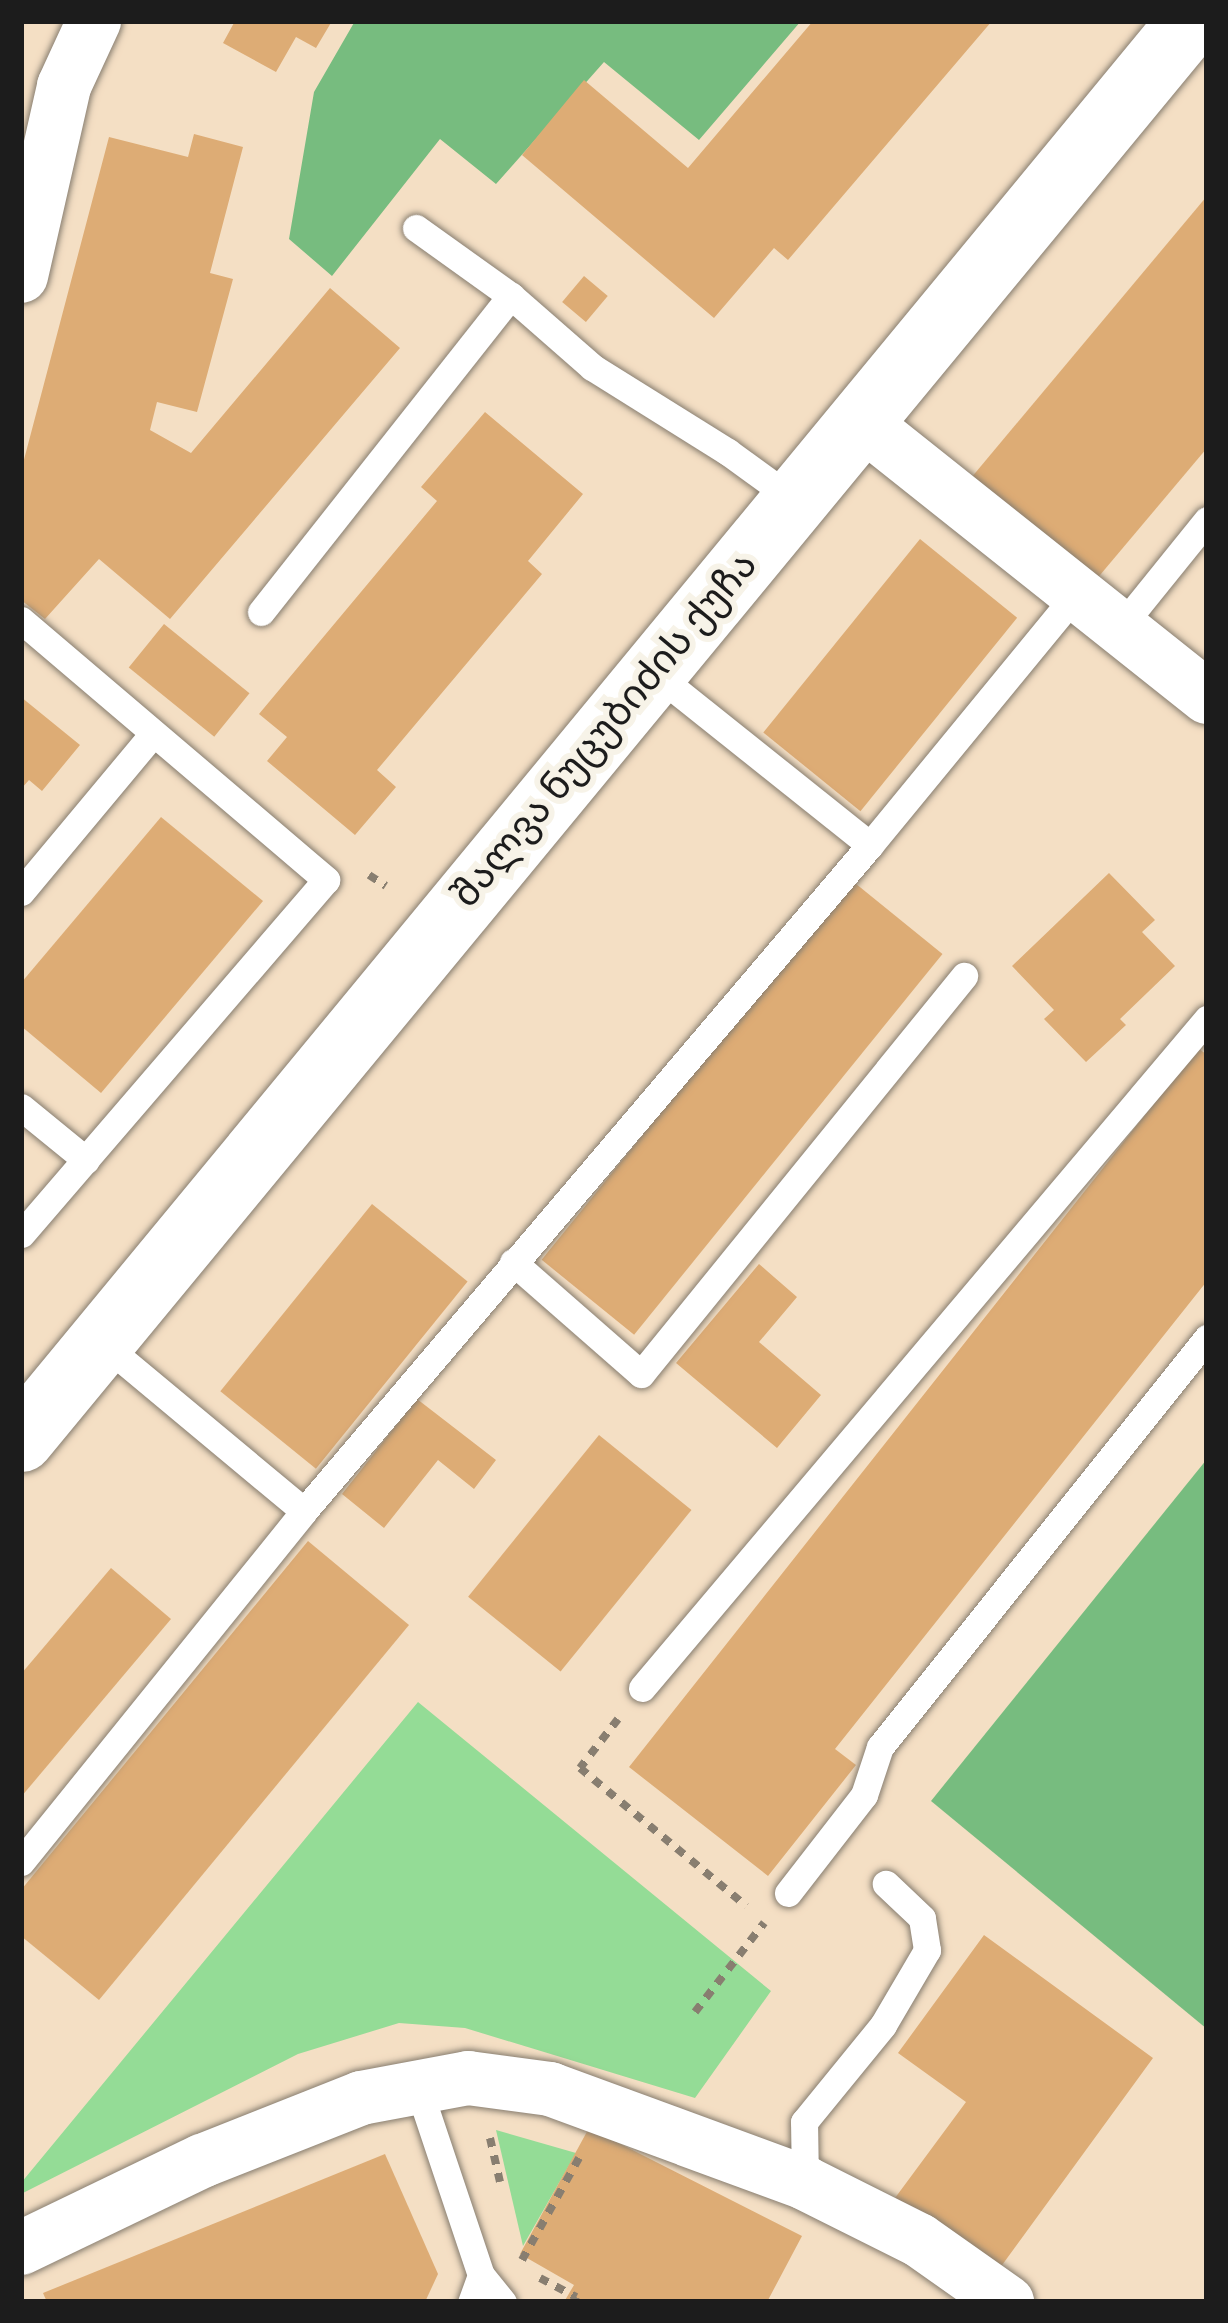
<!DOCTYPE html>
<html>
<head>
<meta charset="utf-8">
<style>
	body { margin:0 }
	#map { position:relative; width:1228px; height:2323px; overflow:hidden; background:#f4dfc4; font-family:Pangolin,"Noto Sans Georgian",sans-serif }
	div>[style] { position:absolute }
	.green>* { inset:0; background:#94dc96 }
	.forest>* { inset:0; background:#77bc7f }
	.building>* { inset:0; background:#ddac75; transform-origin:0 0 }
	.path>* { height:8px; margin-top:-4px; transform-origin:0; background:repeating-linear-gradient(90deg,#887e70 0 9px,transparent 0 18px) }
	.roads { filter:drop-shadow(0 0 3px #887e70) drop-shadow(0 0 3px #887e70) }
	.lane>* { height:27px; margin:-13.5px; padding:0 13.5px; transform-origin:13.5px; border-radius:13.5px; background:#fff }
	.street>* { height:54px; margin:-27px; padding:0 27px; transform-origin:27px; border-radius:27px; background:#fff }
	.secondary>* { height:66px; margin:-33px; padding:0 33px; transform-origin:33px; border-radius:33px; background:#fff }
	span { translate:-50% -50%; white-space:nowrap; text-align:center; line-height:1.15; -webkit-text-stroke:12px #f7f3e8; paint-order:stroke }
	.street-label { font-size:39px; color:#1c1c1c }
	.frame { position:absolute; inset:0; border:24px solid #1c1c1c; pointer-events:none }
</style>
</head>
<body>
<div id="map">
	<div class="green">
		<i style="clip-path:polygon(418px 1702px,771px 1991px,695px 2098px,465px 2028px,399px 2023px,298px 2054px,21px 2194px,21px 2183px)"></i>
		<i style="clip-path:polygon(496px 2130px,576px 2153px,523px 2246px)"></i>
	</div>
	<div class="forest">
		<i style="clip-path:polygon(355px 21px,801px 21px,699px 140px,604px 62px,496px 184px,440px 139px,332px 276px,289px 239px,314px 92px)"></i>
		<i style="clip-path:polygon(1207px 1459px,1207px 2029px,931px 1801px)"></i>
	</div>
	<div class="building">
		<i style="clip-path:polygon(235px 21px,332px 21px,316px 48px,296px 37px,276px 72px,223px 43px)"></i>
		<i style="clip-path:polygon(813px 21px,992px 21px,788px 260px,774px 248px,714px 318px,522px 155px,584px 80px,688px 168px)"></i>
		<i style="clip-path:polygon(194px 134px,243px 147px,210px 273px,233px 279px,197px 412px,157px 402px,150px 430px,191px 453px,330px 288px,400px 348px,170px 619px,99px 559px,45px 619px,21px 600px,21px 471px,109px 137px,188px 157px)"></i>
		<i style="clip-path:polygon(1207px 196px,1207px 448px,1095px 581px,971px 478px)"></i>
		<i style="left:584px;top:276px;width:31px;height:34px;rotate:40deg"></i>
		<i style="clip-path:polygon(485px 412px,583px 494px,528px 561px,542px 574px,377px 770px,396px 787px,355px 835px,267px 761px,287px 737px,259px 714px,437px 501px,421px 487px)"></i>
		<i style="left:920px;top:539px;width:125px;height:249px;rotate:39deg"></i>
		<i style="left:164px;top:624px;width:110px;height:56px;rotate:39deg"></i>
		<i style="clip-path:polygon(21px 697px,80px 745px,42px 791px,29px 780px,21px 789px)"></i>
		<i style="clip-path:polygon(161px 817px,263px 901px,101px 1093px,21px 1026px,21px 983px)"></i>
		<i style="clip-path:polygon(1109px 873px,1155px 920px,1142px 932px,1175px 966px,1120px 1019px,1126px 1025px,1086px 1062px,1044px 1019px,1054px 1010px,1012px 966px)"></i>
		<i style="left:850px;top:879px;width:119px;height:490px;rotate:39deg"></i>
		<i style="clip-path:polygon(1198px 1048px,1207px 1055px,1207px 1281px,835px 1749px,856px 1765px,768px 1876px,629px 1767px)"></i>
		<i style="left:372px;top:1204px;width:123px;height:241px;rotate:39deg"></i>
		<i style="clip-path:polygon(759px 1264px,797px 1297px,759px 1342px,821px 1395px,777px 1448px,676px 1363px)"></i>
		<i style="clip-path:polygon(417px 1399px,496px 1460px,474px 1489px,438px 1460px,384px 1528px,342px 1494px)"></i>
		<i style="left:599px;top:1435px;width:119px;height:208px;rotate:39deg"></i>
		<i style="clip-path:polygon(308px 1541px,409px 1625px,99px 2000px,21px 1936px,21px 1890px)"></i>
		<i style="clip-path:polygon(111px 1568px,171px 1619px,21px 1797px,21px 1674px)"></i>
		<i style="clip-path:polygon(984px 1935px,1153px 2058px,997px 2272px,895px 2198px,966px 2102px,898px 2053px)"></i>
		<i style="clip-path:polygon(589px 2128px,802px 2236px,767px 2302px,564px 2302px,574px 2285px,520px 2254px)"></i>
		<i style="clip-path:polygon(385px 2154px,438px 2274px,425px 2302px,47px 2302px,43px 2293px)"></i>
	</div>
	<div class="path">
		<i style="left:369px;top:875px;width:20px;rotate:33deg"></i>
		<i style="left:618px;top:1719px;width:62px;rotate:127.8deg"></i>
		<i style="left:580px;top:1768px;width:216px;rotate:39.7deg"></i>
		<i style="left:695px;top:2012px;width:113px;rotate:-52.2deg"></i>
		<i style="left:490px;top:2138px;width:45px;rotate:77.2deg"></i>
		<i style="left:522px;top:2260px;width:117px;rotate:-60.8deg"></i>
		<i style="left:540px;top:2278px;width:41px;rotate:27.8deg"></i>
		<i style="left:576px;top:2297px;width:5px;rotate:112deg"></i>
	</div>
	<div class="roads">
		<div class="lane">
			<i style="left:416px;top:228px;width:117px;rotate:35.6deg"></i>
			<i style="left:511px;top:296px;width:108px;rotate:41.2deg"></i>
			<i style="left:592px;top:367px;width:160px;rotate:32deg"></i>
			<i style="left:728px;top:452px;width:82px;rotate:36deg"></i>
			<i style="left:261px;top:612px;width:403px;rotate:-51.7deg"></i>
			<i style="left:21px;top:620px;width:401px;rotate:40.4deg"></i>
			<i style="left:326px;top:880px;width:467px;rotate:130.7deg"></i>
			<i style="left:1119px;top:629px;width:140px;rotate:-51.1deg"></i>
			<i style="left:652px;top:671px;width:279px;rotate:38.6deg"></i>
			<i style="left:21px;top:892px;width:204px;rotate:-50.2deg"></i>
			<i style="left:21px;top:1107px;width:84px;rotate:39.2deg"></i>
			<i style="left:513px;top:1262px;width:170px;rotate:41.2deg"></i>
			<i style="left:641px;top:1374px;width:513px;rotate:-50.94deg"></i>
			<i style="left:101px;top:1342px;width:264px;rotate:39.8deg"></i>
			<i style="left:642px;top:1688px;width:876px;rotate:-49.82deg"></i>
			<i style="left:21px;top:1862px;width:451px;rotate:-51.1deg"></i>
			<i style="left:304px;top:1511px;width:874px;rotate:-49.64deg"></i>
			<i style="left:870px;top:845px;width:323px;rotate:-50.6deg"></i>
			<i style="left:788px;top:1893px;width:124px;rotate:-52.2deg"></i>
			<i style="left:864px;top:1795px;width:51px;rotate:-71.6deg"></i>
			<i style="left:880px;top:1747px;width:524px;rotate:-51.36deg"></i>
			<i style="left:418px;top:2087px;width:198px;rotate:71.5deg"></i>
			<i style="left:481px;top:2275px;width:29px;rotate:110deg"></i>
			<i style="left:805px;top:2183px;width:61px;rotate:-90.9deg"></i>
			<i style="left:804px;top:2122px;width:125px;rotate:-50.8deg"></i>
			<i style="left:883px;top:2025px;width:87px;rotate:-59.6deg"></i>
			<i style="left:927px;top:1950px;width:32px;rotate:-99deg"></i>
			<i style="left:922px;top:1918px;width:50px;rotate:-136.6deg"></i>
			<i style="left:481px;top:2275px;width:35px;rotate:51deg"></i>
		</div>
		<div class="street">
			<i style="left:21px;top:276px;width:195px;rotate:-77.2deg"></i>
			<i style="left:64px;top:86px;width:72px;rotate:-65.2deg"></i>
			<i style="left:859px;top:420px;width:445px;rotate:38.5deg"></i>
			<i style="left:21px;top:2248px;width:201px;rotate:-25.7deg"></i>
			<i style="left:202px;top:2161px;width:171px;rotate:-21.6deg"></i>
			<i style="left:361px;top:2098px;width:109px;rotate:-10.6deg"></i>
			<i style="left:468px;top:2078px;width:83px;rotate:7.6deg"></i>
			<i style="left:550px;top:2089px;width:272px;rotate:20.2deg"></i>
			<i style="left:805px;top:2183px;width:127px;rotate:26.6deg"></i>
			<i style="left:919px;top:2240px;width:108px;rotate:35.2deg"></i>
		</div>
		<div class="secondary">
			<i style="left:21px;top:1439px;width:1838px;rotate:-50.47deg"></i>
		</div>
	</div>
	<div class="street-label">
		<span style="left:605px;top:730px;rotate:-50deg">შალვა ნუცუბიძის ქუჩა</span>
	</div>
	<div class="frame"></div>
</div>
</body>
</html>
